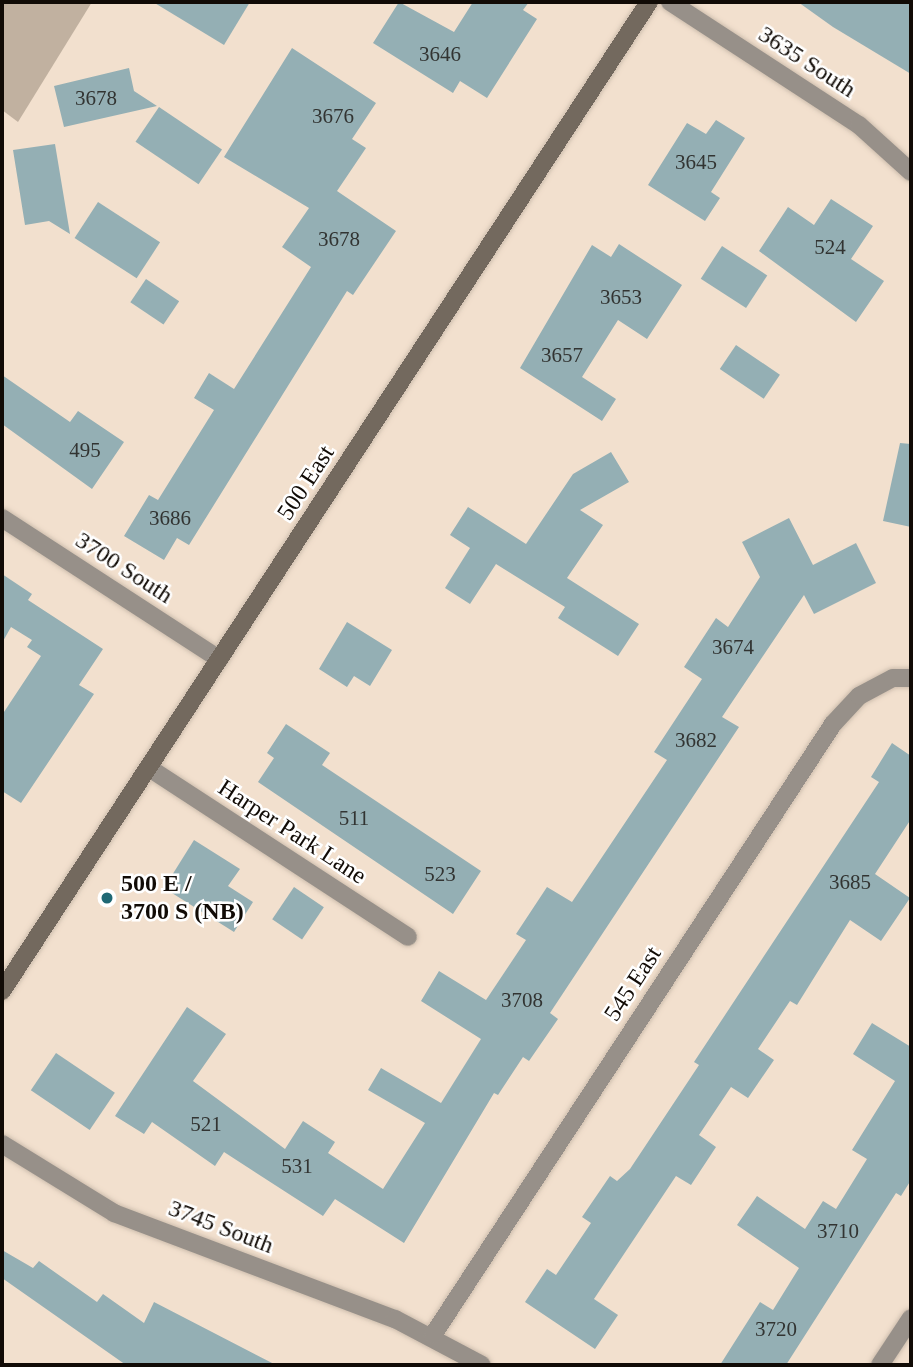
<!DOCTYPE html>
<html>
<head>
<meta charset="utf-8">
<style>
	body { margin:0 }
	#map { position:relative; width:913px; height:1367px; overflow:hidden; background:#f2e0ce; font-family:"Times New Roman",serif }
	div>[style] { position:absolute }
	.green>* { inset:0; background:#c1b1a0 }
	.building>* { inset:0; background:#94afb4; transform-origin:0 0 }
	.roads { filter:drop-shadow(0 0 2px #cebeae) drop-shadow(0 0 2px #cebeae) }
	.street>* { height:18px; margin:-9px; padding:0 9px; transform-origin:9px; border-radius:9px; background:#979089 }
	.secondary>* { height:18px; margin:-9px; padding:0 9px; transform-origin:9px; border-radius:9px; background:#73695e }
	.dots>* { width:19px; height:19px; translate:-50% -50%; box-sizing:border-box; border:4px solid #fff; border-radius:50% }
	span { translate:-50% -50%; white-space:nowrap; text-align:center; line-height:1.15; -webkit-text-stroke:5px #fff; paint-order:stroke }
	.number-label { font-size:21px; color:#323432 }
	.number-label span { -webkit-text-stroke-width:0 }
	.street-label { font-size:24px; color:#110b06 }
	.poi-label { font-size:24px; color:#110b06; font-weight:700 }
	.left { translate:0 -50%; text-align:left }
	.frame { position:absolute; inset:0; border:4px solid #110b06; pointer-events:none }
</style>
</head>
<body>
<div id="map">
	<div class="green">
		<i style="clip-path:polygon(2px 2px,92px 2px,18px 122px,2px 110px)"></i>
	</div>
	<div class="building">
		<i style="clip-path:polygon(153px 2px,250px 2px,224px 45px)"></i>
		<i style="clip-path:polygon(399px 2px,454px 32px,473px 2px,529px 2px,523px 10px,537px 19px,487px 98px,460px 81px,453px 93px,373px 43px)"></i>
		<i style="clip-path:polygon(798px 2px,911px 2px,911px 74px,833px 27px)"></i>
		<i style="clip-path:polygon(292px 48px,376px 103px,352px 139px,366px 148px,337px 191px,396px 231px,353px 295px,347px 291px,189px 545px,177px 538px,164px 560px,124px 536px,149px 495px,158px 500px,214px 410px,194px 398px,209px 373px,234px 389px,311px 267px,282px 247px,309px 208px,224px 157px)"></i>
		<i style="clip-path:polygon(129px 68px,134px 91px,157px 106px,64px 127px,54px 86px)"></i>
		<i style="left:159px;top:107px;width:76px;height:42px;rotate:34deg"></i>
		<i style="clip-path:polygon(716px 120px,745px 138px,711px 192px,720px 198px,705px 221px,648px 185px,687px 123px,706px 134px)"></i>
		<i style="clip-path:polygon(55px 144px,70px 234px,49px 221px,25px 225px,13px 150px)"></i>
		<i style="clip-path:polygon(831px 199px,873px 226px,851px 259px,884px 281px,856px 322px,759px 251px,788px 207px,814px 225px)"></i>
		<i style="left:98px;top:202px;width:74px;height:43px;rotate:33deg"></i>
		<i style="clip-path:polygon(619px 244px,682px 285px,647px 339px,618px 320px,582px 377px,616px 399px,602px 421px,520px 368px,592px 245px,611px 257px)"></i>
		<i style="left:722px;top:246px;width:54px;height:39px;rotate:33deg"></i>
		<i style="left:146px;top:279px;width:40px;height:28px;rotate:34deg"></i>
		<i style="left:736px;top:345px;width:53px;height:29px;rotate:34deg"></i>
		<i style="clip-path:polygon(2px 375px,70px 422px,78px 411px,124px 442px,92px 489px,2px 424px)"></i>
		<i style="clip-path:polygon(900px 443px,911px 444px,911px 527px,883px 521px)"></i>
		<i style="clip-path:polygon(611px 452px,629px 482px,580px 510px,603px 525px,567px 578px,639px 624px,618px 656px,558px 618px,565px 607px,496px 564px,470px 604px,445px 588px,470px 548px,450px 535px,468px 507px,526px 544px,573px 474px)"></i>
		<i style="clip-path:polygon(789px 518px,813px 565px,856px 543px,876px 583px,814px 614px,804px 595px,722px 717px,739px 727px,550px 1013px,558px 1019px,529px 1061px,523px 1057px,498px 1095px,494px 1093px,404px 1243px,335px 1199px,323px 1216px,224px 1152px,215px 1166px,152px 1122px,144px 1134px,115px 1116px,187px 1007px,226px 1034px,193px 1081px,285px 1149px,303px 1121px,335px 1142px,328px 1153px,383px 1189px,425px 1123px,368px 1090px,381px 1068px,441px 1103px,481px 1039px,421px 1001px,439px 971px,486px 1000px,526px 940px,516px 934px,547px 887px,572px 902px,667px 760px,654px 752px,702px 679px,684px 667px,716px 618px,728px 627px,760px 577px,742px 542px)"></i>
		<i style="clip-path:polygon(2px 574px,32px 594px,28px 600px,103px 649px,79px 685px,94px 694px,21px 803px,2px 791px,2px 715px,41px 656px,27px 647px,32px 640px,11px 627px,2px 643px)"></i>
		<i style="clip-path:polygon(347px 622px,392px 650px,370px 686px,354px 676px,347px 687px,319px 669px)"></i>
		<i style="clip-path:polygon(286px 724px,330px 753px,322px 765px,481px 871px,453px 914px,258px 782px,274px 758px,267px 753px)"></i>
		<i style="clip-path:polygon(892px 743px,911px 756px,911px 819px,875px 874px,910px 898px,881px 941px,850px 920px,797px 1005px,790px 1001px,758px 1049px,774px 1060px,748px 1098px,731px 1087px,699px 1135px,716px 1147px,691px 1185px,676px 1176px,594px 1299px,618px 1315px,595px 1349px,525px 1302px,547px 1269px,556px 1275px,591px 1223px,582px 1217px,610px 1176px,617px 1181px,630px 1169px,699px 1065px,694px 1062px,879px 782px,871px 777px)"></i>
		<i style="clip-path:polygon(194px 840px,240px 869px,228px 886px,253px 902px,234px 932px,164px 888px)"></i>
		<i style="left:294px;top:887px;width:36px;height:39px;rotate:34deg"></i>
		<i style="clip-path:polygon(872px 1023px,911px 1047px,911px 1180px,901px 1196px,896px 1193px,786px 1365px,720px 1365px,760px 1302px,773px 1310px,799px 1268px,737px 1225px,757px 1196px,805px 1229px,823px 1201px,836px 1209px,867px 1159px,852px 1150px,895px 1081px,853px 1054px)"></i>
		<i style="left:56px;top:1053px;width:71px;height:45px;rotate:34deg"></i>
		<i style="clip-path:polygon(2px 1250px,33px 1268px,39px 1261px,97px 1302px,103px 1294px,144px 1323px,154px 1302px,276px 1365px,126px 1365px,2px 1278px)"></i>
	</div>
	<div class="roads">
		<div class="street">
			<i style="left:670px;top:2px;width:225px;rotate:33.1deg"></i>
			<i style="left:859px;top:125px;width:70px;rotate:42.1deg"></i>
			<i style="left:2px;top:518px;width:259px;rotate:33deg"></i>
			<i style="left:149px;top:768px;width:309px;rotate:33.1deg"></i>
			<i style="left:2px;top:1144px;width:132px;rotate:31.6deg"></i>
			<i style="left:114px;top:1213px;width:300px;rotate:20.7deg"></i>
			<i style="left:395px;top:1319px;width:98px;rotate:27.9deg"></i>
			<i style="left:433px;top:1335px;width:730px;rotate:-56.79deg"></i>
			<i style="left:833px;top:724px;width:38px;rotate:-47deg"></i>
			<i style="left:859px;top:696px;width:38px;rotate:-28deg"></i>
			<i style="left:893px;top:678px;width:18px"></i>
			<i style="left:880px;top:1365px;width:56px;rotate:-56.6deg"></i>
		</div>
		<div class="secondary">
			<i style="left:2px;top:991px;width:1182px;rotate:-56.81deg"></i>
		</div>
	</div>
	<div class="dots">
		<i style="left:107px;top:898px;background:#1f6874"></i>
	</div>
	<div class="number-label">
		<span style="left:440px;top:54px">3646</span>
		<span style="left:96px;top:98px">3678</span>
		<span style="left:333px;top:116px">3676</span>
		<span style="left:696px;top:162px">3645</span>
		<span style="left:339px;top:239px">3678</span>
		<span style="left:830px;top:247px">524</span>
		<span style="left:621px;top:297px">3653</span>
		<span style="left:562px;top:355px">3657</span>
		<span style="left:85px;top:450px">495</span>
		<span style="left:170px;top:518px">3686</span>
		<span style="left:733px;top:647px">3674</span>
		<span style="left:696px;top:740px">3682</span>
		<span style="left:354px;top:818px">511</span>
		<span style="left:440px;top:874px">523</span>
		<span style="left:850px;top:882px">3685</span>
		<span style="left:522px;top:1000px">3708</span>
		<span style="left:206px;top:1124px">521</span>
		<span style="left:297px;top:1166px">531</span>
		<span style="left:838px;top:1231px">3710</span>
		<span style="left:776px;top:1329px">3720</span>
	</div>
	<div class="street-label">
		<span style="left:807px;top:62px;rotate:33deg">3635 South</span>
		<span style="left:306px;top:483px;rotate:-57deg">500 East</span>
		<span style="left:124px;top:568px;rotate:33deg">3700 South</span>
		<span style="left:292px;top:832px;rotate:33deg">Harper Park Lane</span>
		<span style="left:633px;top:984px;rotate:-57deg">545 East</span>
		<span style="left:221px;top:1227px;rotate:21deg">3745 South</span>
	</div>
	<div class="poi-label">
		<span class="left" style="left:121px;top:898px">500 E /<br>3700 S (NB)</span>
	</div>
	<div class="frame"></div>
</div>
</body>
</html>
